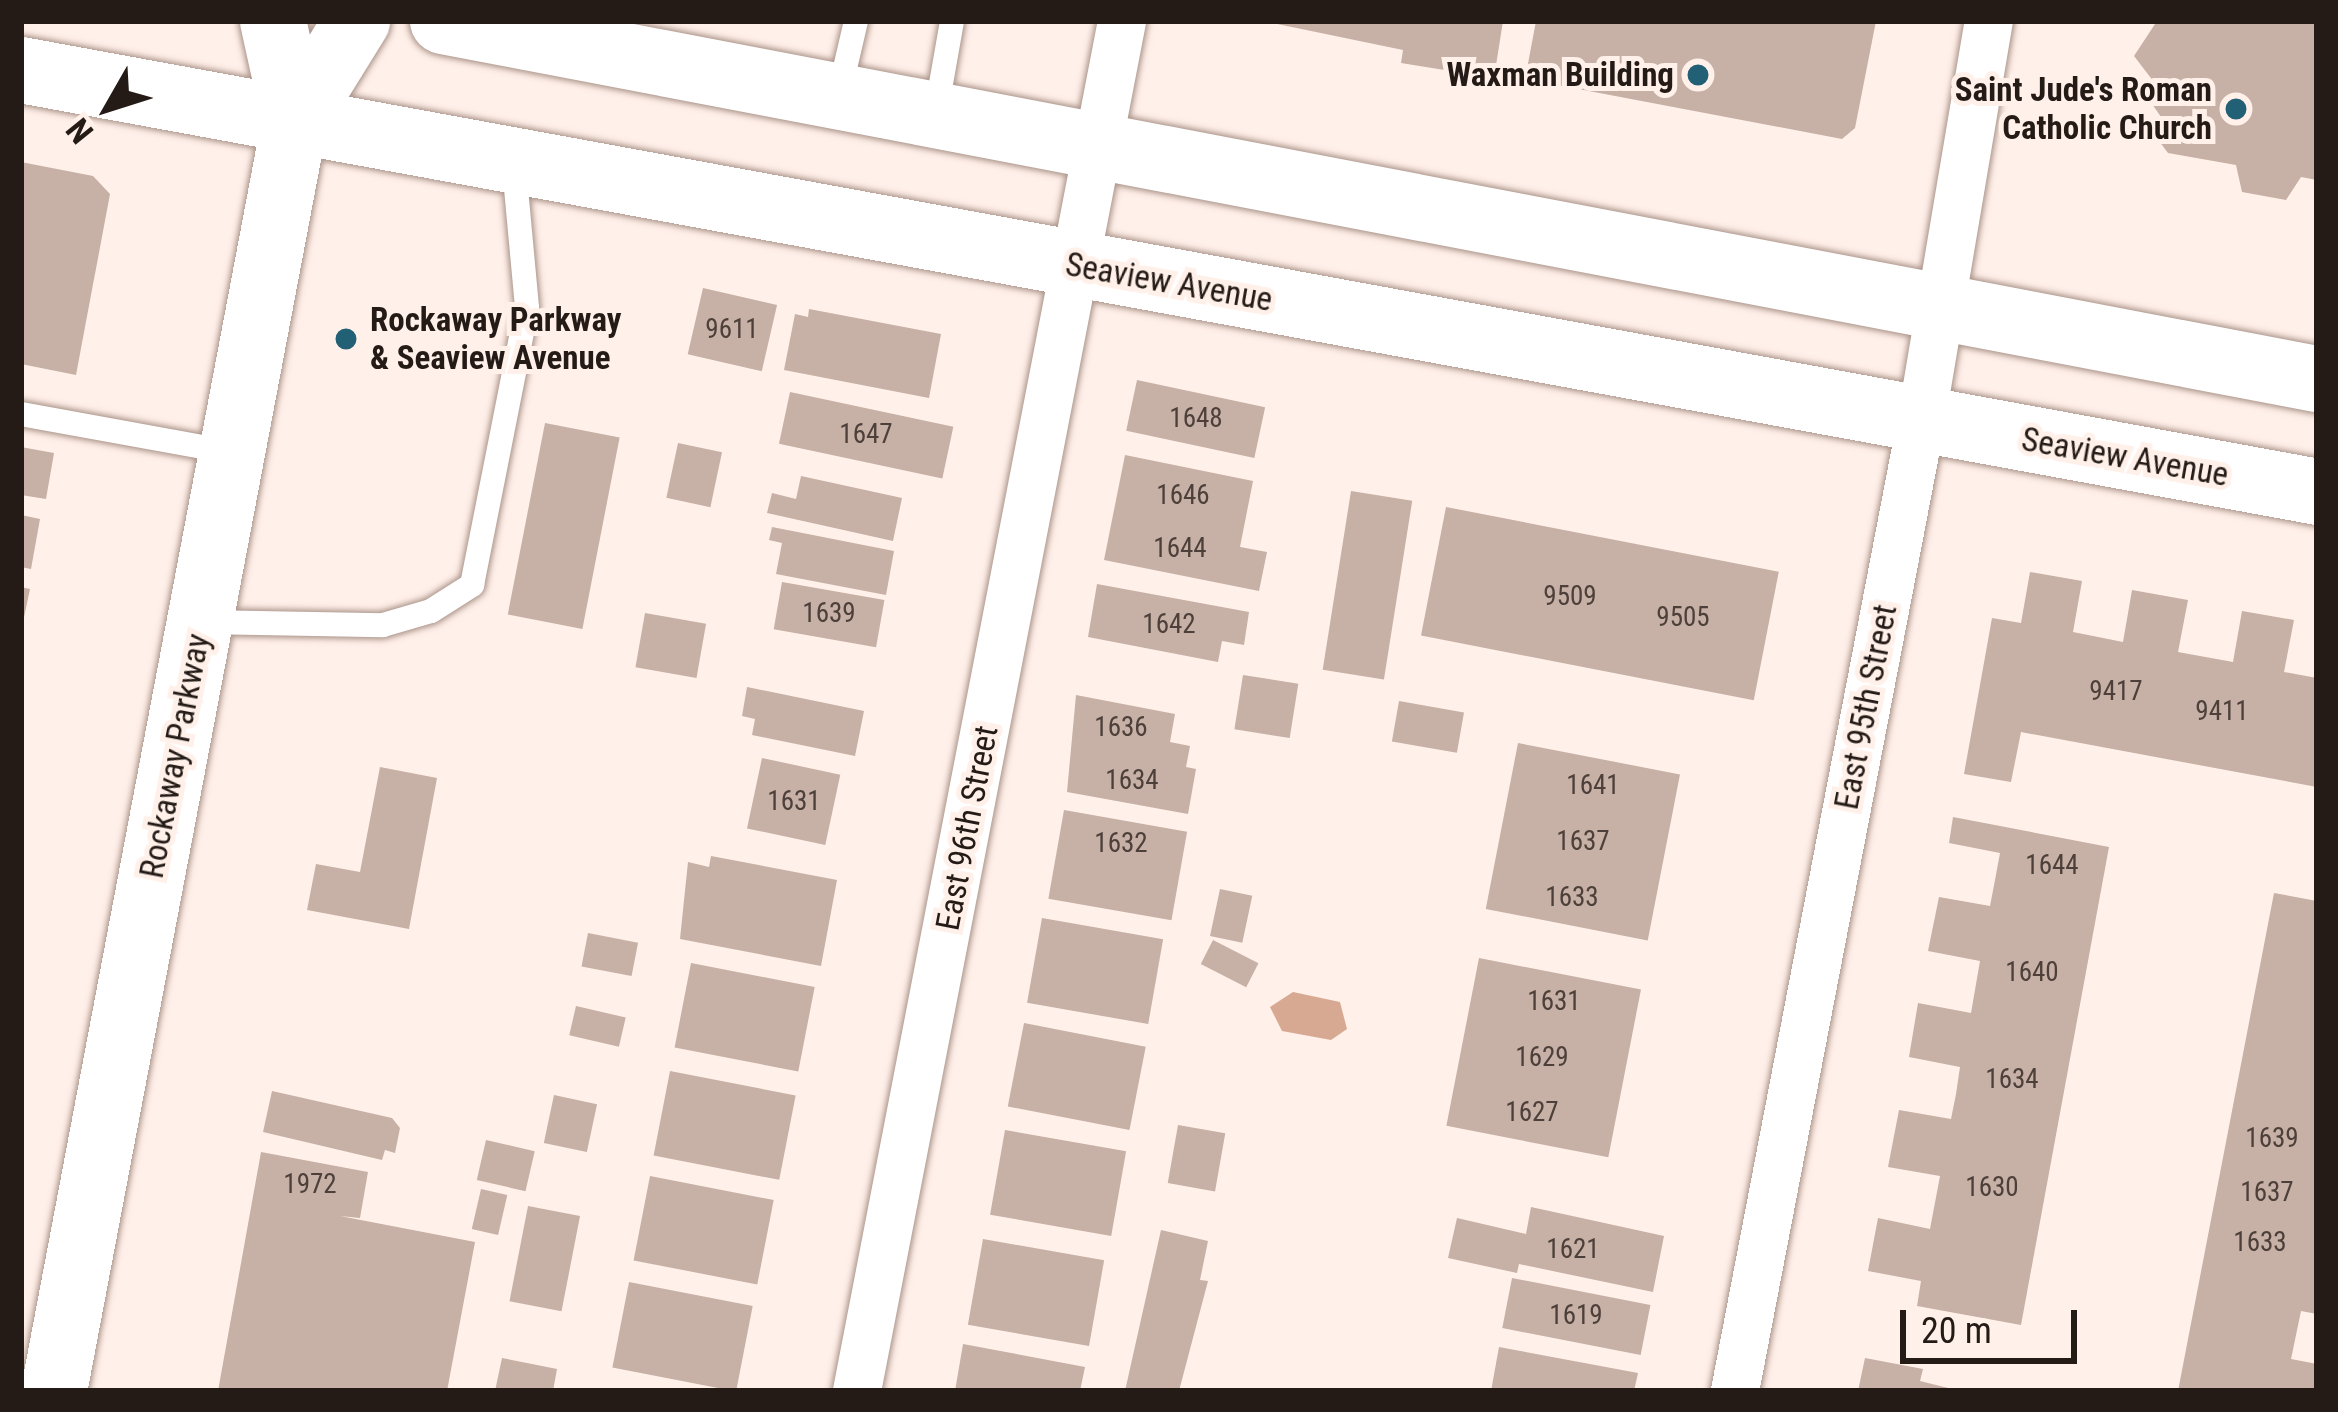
<!DOCTYPE html>
<html>
<head>
<meta charset="utf-8">
<style>
	body { margin:0 }
	#map { position:relative; width:2338px; height:1412px; overflow:hidden; background:#fff0e9; font-family:"Roboto Condensed",sans-serif }
	div>[style] { position:absolute }
	.water>* { inset:0; background:#d8a992 }
	.building>* { inset:0; background:#c7b0a5; transform-origin:0 0 }
	.roads { filter:drop-shadow(0 0 3px #ab948a) drop-shadow(0 0 3px #ab948a) }
	.lane>* { height:24px; margin:-12px; padding:0 12px; transform-origin:12px; border-radius:12px; background:#fff }
	.street>* { height:48px; margin:-24px; padding:0 24px; transform-origin:24px; border-radius:24px; background:#fff }
	.secondary>* { height:66px; margin:-33px; padding:0 33px; transform-origin:33px; border-radius:33px; background:#fff }
	.dots>* { width:33px; height:33px; translate:-50% -50%; box-sizing:border-box; border:6px solid #fff0e9; border-radius:50% }
	span { translate:-50% -50%; white-space:nowrap; text-align:center; line-height:1.15; -webkit-text-stroke:10px #fff0e9; paint-order:stroke }
	.number-label { font-size:27px; color:#4d403a }
	.number-label span { -webkit-text-stroke-width:0 }
	.poi-label { font-size:33px; color:#241b17; font-weight:700 }
	.right { translate:-100% -50%; text-align:right }
	.left { translate:0 -50%; text-align:left }
	.street-label { font-size:33px; color:#241b17 }
	.frame { position:absolute; inset:0; border:24px solid #241b17; pointer-events:none }
	.north { position:absolute; left:48px; top:48px; width:120px; height:120px; -webkit-text-stroke:9px #fff0e9; paint-order:stroke; rotate:231deg; font-size:33px; font-weight:700; line-height:48px; text-align:center; color:#241b17 }
	.north::after { content:''; display:block; margin:auto; width:42px; height:54px; background:#241b17; clip-path:polygon(50% 0,100% 100%,50% 72%,0 100%) }
	.scale { position:absolute; left:1900px; top:1310px; width:177px; height:54px; box-sizing:border-box; border:6px solid #241b17; border-top:0; padding-left:15px; font-size:36px; line-height:42px; white-space:nowrap; color:#241b17; -webkit-text-stroke:9px #fff0e9; paint-order:stroke }
</style>
</head>
<body>
<div id="map">
	<div class="water">
		<i style="clip-path:polygon(1293px 992px,1340px 1002px,1347px 1029px,1331px 1040px,1282px 1031px,1270px 1007px)"></i>
	</div>
	<div class="building">
		<i style="clip-path:polygon(1263px 21px,1503px 21px,1494px 78px,1401px 63px,1403px 50px)"></i>
		<i style="clip-path:polygon(1536px 21px,1876px 21px,1855px 128px,1842px 139px,1536px 81px,1527px 69px)"></i>
		<i style="clip-path:polygon(2157px 21px,2317px 21px,2317px 180px,2301px 177px,2286px 200px,2242px 192px,2236px 165px,2168px 153px,2153px 133px,2166px 124px,2145px 94px,2157px 86px,2134px 56px)"></i>
		<i style="clip-path:polygon(21px 162px,93px 176px,110px 194px,76px 375px,21px 364px)"></i>
		<i style="left:703px;top:288px;width:76px;height:68px;rotate:13deg"></i>
		<i style="clip-path:polygon(809px 309px,941px 334px,929px 398px,784px 370px,795px 314px,808px 317px)"></i>
		<i style="left:1137px;top:380px;width:131px;height:52px;rotate:12deg"></i>
		<i style="left:790px;top:392px;width:167px;height:53px;rotate:12deg"></i>
		<i style="left:545px;top:423px;width:76px;height:195px;rotate:11deg"></i>
		<i style="left:678px;top:443px;width:45px;height:56px;rotate:12deg"></i>
		<i style="clip-path:polygon(21px 447px,54px 453px,46px 499px,21px 495px)"></i>
		<i style="clip-path:polygon(1125px 455px,1253px 481px,1240px 547px,1267px 552px,1259px 591px,1104px 560px)"></i>
		<i style="clip-path:polygon(801px 476px,902px 498px,893px 541px,767px 513px,772px 493px,796px 499px)"></i>
		<i style="left:1351px;top:491px;width:62px;height:181px;rotate:9deg"></i>
		<i style="left:1446px;top:507px;width:339px;height:131px;rotate:11deg"></i>
		<i style="clip-path:polygon(21px 515px,40px 519px,31px 569px,21px 567px)"></i>
		<i style="clip-path:polygon(772px 527px,894px 551px,886px 595px,776px 574px,782px 543px,769px 540px)"></i>
		<i style="clip-path:polygon(2030px 572px,2082px 581px,2073px 632px,2123px 642px,2132px 590px,2188px 600px,2178px 652px,2233px 662px,2242px 611px,2294px 620px,2284px 672px,2317px 678px,2317px 787px,2021px 732px,2011px 782px,1964px 774px,1992px 618px,2021px 623px)"></i>
		<i style="left:782px;top:582px;width:104px;height:48px;rotate:10deg"></i>
		<i style="clip-path:polygon(1097px 584px,1249px 612px,1244px 645px,1222px 641px,1218px 662px,1088px 637px)"></i>
		<i style="clip-path:polygon(21px 587px,30px 589px,23px 622px,21px 621px)"></i>
		<i style="left:645px;top:613px;width:62px;height:55px;rotate:10deg"></i>
		<i style="left:1243px;top:675px;width:56px;height:55px;rotate:9deg"></i>
		<i style="clip-path:polygon(747px 687px,864px 711px,855px 756px,752px 735px,755px 719px,742px 716px)"></i>
		<i style="clip-path:polygon(1076px 695px,1175px 714px,1170px 742px,1190px 746px,1186px 767px,1196px 769px,1188px 814px,1067px 792px)"></i>
		<i style="left:1399px;top:701px;width:66px;height:41px;rotate:10deg"></i>
		<i style="left:1518px;top:743px;width:165px;height:169px;rotate:11deg"></i>
		<i style="left:762px;top:758px;width:80px;height:72px;rotate:12deg"></i>
		<i style="clip-path:polygon(380px 767px,437px 778px,409px 929px,307px 910px,316px 864px,360px 872px)"></i>
		<i style="left:1064px;top:810px;width:125px;height:90px;rotate:10deg"></i>
		<i style="clip-path:polygon(1953px 817px,2109px 847px,2021px 1325px,1917px 1306px,1921px 1281px,1868px 1271px,1878px 1218px,1930px 1229px,1940px 1176px,1888px 1167px,1899px 1110px,1951px 1119px,1956px 1094px,1960px 1067px,1909px 1057px,1918px 1003px,1971px 1013px,1980px 961px,1928px 951px,1939px 897px,1990px 906px,1995px 880px,2000px 853px,1949px 843px)"></i>
		<i style="clip-path:polygon(711px 856px,837px 880px,821px 966px,680px 939px,688px 862px,709px 867px)"></i>
		<i style="left:1220px;top:889px;width:33px;height:48px;rotate:12deg"></i>
		<i style="clip-path:polygon(2274px 893px,2317px 901px,2317px 1314px,2301px 1311px,2291px 1359px,2317px 1364px,2317px 1391px,2178px 1391px)"></i>
		<i style="left:1042px;top:918px;width:123px;height:86px;rotate:10deg"></i>
		<i style="left:588px;top:933px;width:51px;height:34px;rotate:11deg"></i>
		<i style="left:1213px;top:940px;width:51px;height:27px;rotate:27deg"></i>
		<i style="left:1479px;top:958px;width:165px;height:171px;rotate:11deg"></i>
		<i style="left:691px;top:963px;width:126px;height:86px;rotate:11deg"></i>
		<i style="left:576px;top:1006px;width:51px;height:30px;rotate:13deg"></i>
		<i style="left:1024px;top:1023px;width:124px;height:85px;rotate:11deg"></i>
		<i style="left:670px;top:1071px;width:128px;height:86px;rotate:11deg"></i>
		<i style="clip-path:polygon(272px 1091px,392px 1118px,400px 1128px,395px 1153px,385px 1150px,382px 1160px,263px 1132px)"></i>
		<i style="left:554px;top:1095px;width:44px;height:49px;rotate:12deg"></i>
		<i style="left:1178px;top:1125px;width:48px;height:59px;rotate:10deg"></i>
		<i style="left:1005px;top:1130px;width:123px;height:86px;rotate:10deg"></i>
		<i style="left:486px;top:1140px;width:50px;height:41px;rotate:13deg"></i>
		<i style="clip-path:polygon(261px 1152px,368px 1172px,360px 1218px,340px 1216px,475px 1242px,447px 1391px,218px 1391px)"></i>
		<i style="left:650px;top:1176px;width:126px;height:86px;rotate:11deg"></i>
		<i style="left:481px;top:1189px;width:27px;height:41px;rotate:13deg"></i>
		<i style="left:528px;top:1206px;width:53px;height:97px;rotate:11deg"></i>
		<i style="clip-path:polygon(1531px 1207px,1664px 1236px,1653px 1292px,1519px 1264px,1517px 1273px,1448px 1258px,1457px 1218px,1526px 1234px)"></i>
		<i style="clip-path:polygon(1161px 1230px,1208px 1241px,1200px 1280px,1208px 1281px,1179px 1391px,1125px 1391px)"></i>
		<i style="left:983px;top:1239px;width:123px;height:87px;rotate:10deg"></i>
		<i style="left:1512px;top:1278px;width:141px;height:51px;rotate:11deg"></i>
		<i style="left:629px;top:1282px;width:126px;height:87px;rotate:11deg"></i>
		<i style="clip-path:polygon(963px 1344px,1085px 1367px,1080px 1391px,955px 1391px)"></i>
		<i style="clip-path:polygon(1499px 1347px,1638px 1373px,1634px 1391px,1491px 1391px)"></i>
		<i style="clip-path:polygon(502px 1358px,557px 1369px,553px 1391px,495px 1391px)"></i>
		<i style="clip-path:polygon(1865px 1358px,1923px 1369px,1920px 1381px,1960px 1391px,1858px 1391px)"></i>
	</div>
	<div class="roads">
		<div class="lane">
			<i style="left:839px;top:94px;width:75px;rotate:-76.9deg"></i>
			<i style="left:936px;top:112px;width:92px;rotate:-80deg"></i>
			<i style="left:21px;top:414px;width:213px;rotate:10.3deg"></i>
			<i style="left:203px;top:622px;width:180px;rotate:1deg"></i>
			<i style="left:383px;top:625px;width:50px;rotate:-16.3deg"></i>
			<i style="left:431px;top:611px;width:49px;rotate:-32.4deg"></i>
			<i style="left:472px;top:585px;width:283px;rotate:-78.8deg"></i>
			<i style="left:527px;top:307px;width:141px;rotate:-95.3deg"></i>
		</div>
		<div class="street">
			<i style="left:857px;top:1391px;width:1395px;rotate:-79.05deg"></i>
			<i style="left:1735px;top:1391px;width:987px;rotate:-79.13deg"></i>
			<i style="left:1921px;top:422px;width:407px;rotate:-80.4deg"></i>
		</div>
		<div class="secondary">
			<i style="left:273px;top:21px;width:102px;rotate:77.6deg"></i>
			<i style="left:443px;top:21px;width:1908px;rotate:10.82deg"></i>
			<i style="left:21px;top:70px;width:2334px;rotate:10.41deg"></i>
			<i style="left:54px;top:1391px;width:1293px;rotate:-79.26deg"></i>
			<i style="left:295px;top:121px;width:118px;rotate:-58.2deg"></i>
		</div>
	</div>
	<div class="dots">
		<i style="left:1698px;top:75px;background:#226076"></i>
		<i style="left:2236px;top:109px;background:#226076"></i>
		<i style="left:346px;top:339px;background:#226076"></i>
	</div>
	<div class="number-label">
		<span style="left:732px;top:330px">9611</span>
		<span style="left:1196px;top:419px">1648</span>
		<span style="left:866px;top:435px">1647</span>
		<span style="left:1183px;top:496px">1646</span>
		<span style="left:1180px;top:549px">1644</span>
		<span style="left:1570px;top:597px">9509</span>
		<span style="left:829px;top:614px">1639</span>
		<span style="left:1683px;top:618px">9505</span>
		<span style="left:1169px;top:625px">1642</span>
		<span style="left:2116px;top:692px">9417</span>
		<span style="left:2222px;top:712px">9411</span>
		<span style="left:1121px;top:728px">1636</span>
		<span style="left:1132px;top:781px">1634</span>
		<span style="left:1593px;top:786px">1641</span>
		<span style="left:794px;top:802px">1631</span>
		<span style="left:1583px;top:842px">1637</span>
		<span style="left:1121px;top:844px">1632</span>
		<span style="left:2052px;top:866px">1644</span>
		<span style="left:1572px;top:898px">1633</span>
		<span style="left:2032px;top:973px">1640</span>
		<span style="left:1554px;top:1002px">1631</span>
		<span style="left:1542px;top:1058px">1629</span>
		<span style="left:2012px;top:1080px">1634</span>
		<span style="left:1532px;top:1113px">1627</span>
		<span style="left:2272px;top:1139px">1639</span>
		<span style="left:310px;top:1185px">1972</span>
		<span style="left:1992px;top:1188px">1630</span>
		<span style="left:2267px;top:1193px">1637</span>
		<span style="left:2260px;top:1243px">1633</span>
		<span style="left:1573px;top:1250px">1621</span>
		<span style="left:1576px;top:1316px">1619</span>
	</div>
	<div class="poi-label">
		<span class="right" style="left:1674px;top:75px">Waxman Building</span>
		<span class="right" style="left:2212px;top:109px">Saint Jude's Roman<br>Catholic Church</span>
		<span class="left" style="left:370px;top:339px">Rockaway Parkway<br>&amp; Seaview Avenue</span>
	</div>
	<div class="street-label">
		<span style="left:1169px;top:282px;rotate:10deg">Seaview Avenue</span>
		<span style="left:2125px;top:457px;rotate:10deg">Seaview Avenue</span>
		<span style="left:1866px;top:707px;rotate:-79deg">East 95th Street</span>
		<span style="left:175px;top:756px;rotate:-79deg">Rockaway Parkway</span>
		<span style="left:967px;top:828px;rotate:-79deg">East 96th Street</span>
	</div>
	<div class="frame"></div>
	<div class="north">N</div>
	<div class="scale">20 m</div>
</div>
</body>
</html>
